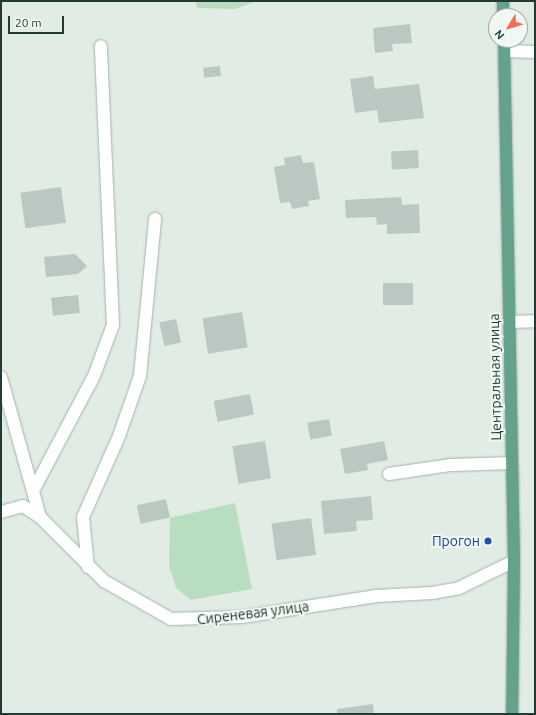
<!DOCTYPE html>
<html>
<head>
<meta charset="utf-8">
<style>
	body { margin:0 }
	#map { position:relative; width:536px; height:715px; overflow:hidden; background:#e1ece5; font-family:Ubuntu,sans-serif }
	div>[style] { position:absolute }
	.green>* { inset:0; background:#b9ddbf }
	.building>* { inset:0; background:#b9c9c1; transform-origin:0 0 }
	.roads { filter:drop-shadow(0 0 1px #a4b4ac) drop-shadow(0 0 1px #a4b4ac) }
	.minor>* { height:12px; margin:-6px; padding:0 6px; transform-origin:6px; border-radius:6px; background:#fff }
	.major>* { height:12px; margin:-6px; padding:0 6px; transform-origin:6px; border-radius:6px; background:#64a28b }
	.dots>* { width:11px; height:11px; translate:-50% -50%; box-sizing:border-box; border:2px solid #f1f8f4; border-radius:50% }
	span { translate:-50% -50%; white-space:nowrap; text-align:center; line-height:1.15; -webkit-text-stroke:4px #f1f8f4; paint-order:stroke }
	.street-label { font-size:14px; color:#213c32 }
	.transit-label { font-size:14px; color:#164399 }
	.right { translate:-100% -50%; text-align:right }
	.frame { position:absolute; inset:0; border:2px solid #213c32; pointer-events:none }
	.north { position:absolute; left:488px; top:8px; width:40px; height:40px; box-sizing:border-box; background:#f1f8f4; border:1px solid #9eada6; border-radius:50%; rotate:232deg; font-size:11px; font-weight:700; line-height:16px; text-align:center; color:#213c32 }
	.north::after { content:''; display:block; margin:auto; width:14px; height:18px; background:#f46b57; clip-path:polygon(50% 0,100% 100%,50% 72%,0 100%) }
	.scale { position:absolute; left:8px; top:16px; width:56px; height:18px; box-sizing:border-box; border:2px solid #213c32; border-top:0; padding-left:5px; font-size:12px; line-height:14px; white-space:nowrap; color:#213c32; -webkit-text-stroke:3px #f1f8f4; paint-order:stroke }
</style>
</head>
<body>
<div id="map">
	<div class="green">
		<i style="clip-path:polygon(196px 1px,257px 1px,235px 9px,197px 8px)"></i>
		<i style="clip-path:polygon(235px 503px,252px 589px,191px 600px,176px 588px,169px 565px,170px 518px)"></i>
	</div>
	<div class="building">
		<i style="clip-path:polygon(410px 24px,412px 43px,392px 44px,393px 51px,375px 53px,373px 28px)"></i>
		<i style="left:220px;top:66px;width:10px;height:17px;rotate:84deg"></i>
		<i style="clip-path:polygon(373px 76px,375px 89px,419px 84px,424px 118px,379px 123px,377px 110px,355px 113px,350px 79px)"></i>
		<i style="left:418px;top:150px;width:18px;height:27px;rotate:87deg"></i>
		<i style="clip-path:polygon(301px 155px,303px 163px,314px 162px,320px 199px,308px 201px,309px 206px,292px 209px,290px 202px,280px 203px,274px 167px,285px 165px,284px 158px)"></i>
		<i style="left:61px;top:187px;width:36px;height:41px;rotate:82deg"></i>
		<i style="clip-path:polygon(401px 197px,402px 205px,419px 204px,420px 233px,387px 234px,387px 224px,377px 225px,376px 217px,346px 218px,345px 200px)"></i>
		<i style="clip-path:polygon(75px 254px,87px 266px,78px 274px,46px 277px,44px 257px)"></i>
		<i style="left:413px;top:283px;width:22px;height:30px;rotate:90deg"></i>
		<i style="left:78px;top:295px;width:18px;height:27px;rotate:84deg"></i>
		<i style="left:242px;top:312px;width:36px;height:40px;rotate:81deg"></i>
		<i style="left:176px;top:319px;width:24px;height:17px;rotate:78deg"></i>
		<i style="left:250px;top:394px;width:21px;height:37px;rotate:79deg"></i>
		<i style="left:329px;top:419px;width:17px;height:22px;rotate:80deg"></i>
		<i style="left:265px;top:441px;width:38px;height:33px;rotate:81deg"></i>
		<i style="clip-path:polygon(384px 441px,388px 460px,367px 464px,368px 470px,345px 474px,340px 449px)"></i>
		<i style="clip-path:polygon(371px 496px,373px 520px,356px 521px,357px 531px,324px 534px,321px 501px)"></i>
		<i style="left:166px;top:499px;width:19px;height:30px;rotate:78deg"></i>
		<i style="left:311px;top:518px;width:37px;height:40px;rotate:82deg"></i>
		<i style="clip-path:polygon(373px 704px,374px 714px,337px 714px,337px 709px)"></i>
	</div>
	<div class="roads">
		<div class="minor">
			<i style="left:504px;top:51px;width:31px;rotate:2deg"></i>
			<i style="left:509px;top:322px;width:26px;rotate:-2deg"></i>
			<i style="left:1px;top:377px;width:145px;rotate:74.4deg"></i>
			<i style="left:389px;top:474px;width:63px;rotate:-8.3deg"></i>
			<i style="left:451px;top:465px;width:61px;rotate:-1.9deg"></i>
			<i style="left:33px;top:491px;width:130px;rotate:-62.1deg"></i>
			<i style="left:94px;top:376px;width:54px;rotate:-69.6deg"></i>
			<i style="left:113px;top:325px;width:279px;rotate:-92.5deg"></i>
			<i style="left:1px;top:512px;width:23px;rotate:-15deg"></i>
			<i style="left:23px;top:506px;width:20px;rotate:33deg"></i>
			<i style="left:40px;top:517px;width:91px;rotate:45deg"></i>
			<i style="left:104px;top:581px;width:77px;rotate:29.6deg"></i>
			<i style="left:171px;top:619px;width:71px;rotate:-1.6deg"></i>
			<i style="left:242px;top:617px;width:136px;rotate:-8.9deg"></i>
			<i style="left:376px;top:596px;width:56px;rotate:-3.1deg"></i>
			<i style="left:432px;top:593px;width:27px;rotate:-10deg"></i>
			<i style="left:459px;top:588px;width:61px;rotate:-26.1deg"></i>
			<i style="left:88px;top:567px;width:50px;rotate:-95.7deg"></i>
			<i style="left:83px;top:517px;width:89px;rotate:-66deg"></i>
			<i style="left:119px;top:436px;width:64px;rotate:-70.7deg"></i>
			<i style="left:140px;top:376px;width:158px;rotate:-84.5deg"></i>
		</div>
		<div class="major">
			<i style="left:503px;top:1px;width:15px;rotate:90deg"></i>
			<i style="left:504px;top:40px;width:521px;rotate:88.9deg"></i>
			<i style="left:514px;top:561px;width:153px;rotate:90.7deg"></i>
		</div>
	</div>
	<div class="dots">
		<i style="left:488px;top:541px;background:#1a4fb4"></i>
	</div>
	<div class="street-label">
		<span style="left:495px;top:377px;rotate:-91deg">Центральная улица</span>
		<span style="left:253px;top:613px;rotate:-7deg">Сиреневая улица</span>
	</div>
	<div class="transit-label">
		<span class="right" style="left:480px;top:541px">Прогон</span>
	</div>
	<div class="frame"></div>
	<div class="north">N</div>
	<div class="scale">20 m</div>
</div>
</body>
</html>
